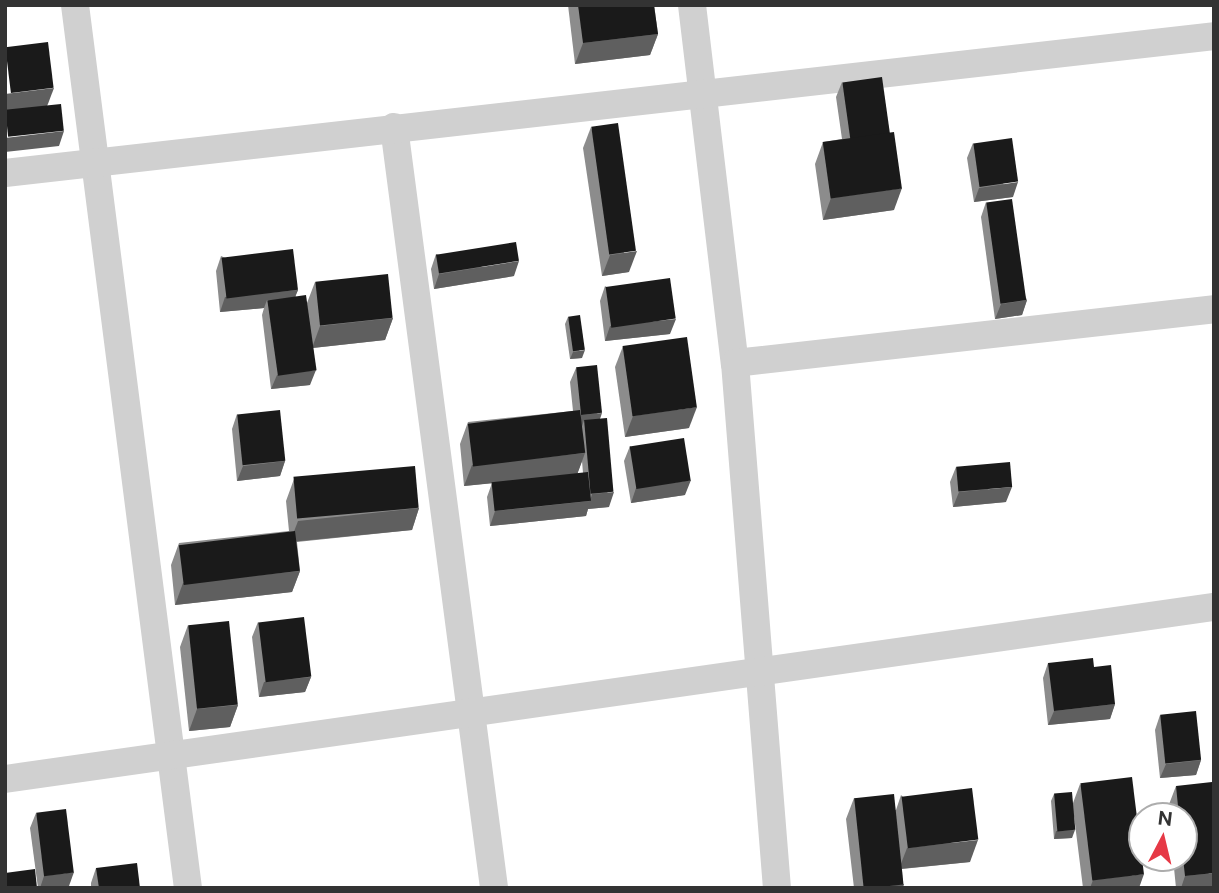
<!DOCTYPE html>
<html>
<head>
<meta charset="utf-8">
<style>
	body { margin:0 }
	#map { position:relative; width:1219px; height:893px; overflow:hidden; background:#fff; font-family:"Public Sans",sans-serif }
	div>[style] { position:absolute }
	.minor>* { height:28px; margin:-14px; padding:0 14px; transform-origin:14px; border-radius:14px; background:#d0d0d0 }
	.wall>* { inset:0; background:#8c8c8c }
	.shaded-wall>* { inset:0; background:#5f5f5f }
	.building>* { inset:0; background:#1a1a1a; transform-origin:0 0 }
	span { translate:-50% -50%; white-space:nowrap; text-align:center; line-height:1.15; -webkit-text-stroke:7px #fff; paint-order:stroke }
	.frame { position:absolute; inset:0; border:7px solid #333; pointer-events:none }
	.north { position:absolute; left:1128px; top:802px; width:70px; height:70px; box-sizing:border-box; background:#fff; border:2px solid #adadad; border-radius:50%; rotate:7deg; font-size:19px; font-weight:700; line-height:28px; text-align:center; color:#333 }
	.north::after { content:''; display:block; margin:auto; width:24px; height:32px; background:#e63946; clip-path:polygon(50% 0,100% 100%,50% 72%,0 100%) }
</style>
</head>
<body>
<div id="map">
	<div class="minor">
		<i style="left:75px;top:5px;width:890px;rotate:82.71deg"></i>
		<i style="left:692px;top:5px;width:361px;rotate:83.2deg"></i>
		<i style="left:735px;top:363px;width:527px;rotate:85.43deg"></i>
		<i style="left:394px;top:127px;width:768px;rotate:82.51deg"></i>
		<i style="left:5px;top:173px;width:1217px;rotate:-6.46deg"></i>
		<i style="left:735px;top:363px;width:482px;rotate:-6.4deg"></i>
		<i style="left:5px;top:779px;width:1221px;rotate:-8.1deg"></i>
	</div>
	<div class="wall">
		<i style="clip-path:polygon(568px 5px,654px 5px,658px 34px,650px 55px,575px 64px)"></i>
		<i style="clip-path:polygon(842px 82px,894px 210px,823px 220px,815px 164px,823px 142px,842px 139px,836px 97px)"></i>
		<i style="clip-path:polygon(591px 127px,629px 272px,602px 276px,583px 148px)"></i>
		<i style="clip-path:polygon(973px 143px,1013px 197px,974px 202px,967px 158px)"></i>
		<i style="clip-path:polygon(986px 202px,1027px 300px,1022px 315px,995px 319px,981px 217px)"></i>
		<i style="clip-path:polygon(436px 254px,514px 276px,434px 289px,431px 269px)"></i>
		<i style="clip-path:polygon(221px 256px,298px 290px,295px 296px,307px 303px,315px 282px,393px 318px,385px 340px,313px 348px,310px 385px,271px 389px,262px 315px,264px 308px,220px 312px,216px 271px)"></i>
		<i style="clip-path:polygon(605px 286px,670px 334px,605px 341px,600px 301px)"></i>
		<i style="clip-path:polygon(568px 317px,582px 358px,570px 359px,565px 324px)"></i>
		<i style="clip-path:polygon(623px 346px,689px 428px,625px 437px,615px 367px)"></i>
		<i style="clip-path:polygon(evenodd,576px 368px,600px 419px,609px 507px,588px 509px,586px 516px,490px 526px,487px 497px,492px 483px,464px 486px,460px 444px,468px 422px,573px 411px,570px 382px,576px 368px,582px 461px,583px 473px,577px 474px,582px 461px)"></i>
		<i style="clip-path:polygon(237px 414px,285px 461px,280px 476px,237px 481px,232px 429px)"></i>
		<i style="clip-path:polygon(630px 446px,685px 495px,631px 503px,624px 461px)"></i>
		<i style="clip-path:polygon(956px 467px,1006px 502px,953px 507px,950px 482px)"></i>
		<i style="clip-path:polygon(294px 479px,419px 508px,412px 530px,297px 542px,300px 571px,292px 592px,175px 605px,171px 565px,179px 543px,289px 531px,286px 501px)"></i>
		<i style="clip-path:polygon(258px 622px,311px 677px,305px 692px,259px 697px,252px 637px)"></i>
		<i style="clip-path:polygon(188px 625px,238px 705px,230px 727px,189px 731px,180px 647px)"></i>
		<i style="clip-path:polygon(1048px 663px,1094px 667px,1115px 704px,1110px 719px,1048px 725px,1043px 678px)"></i>
		<i style="clip-path:polygon(1160px 715px,1201px 760px,1196px 775px,1160px 778px,1155px 730px)"></i>
		<i style="clip-path:polygon(1080px 784px,1139px 888px,1083px 888px,1074px 816px,1072px 838px,1054px 839px,1051px 801px,1054px 794px,1073px 803px)"></i>
		<i style="clip-path:polygon(1176px 786px,1214px 888px,1176px 888px,1173px 858px,1184px 858px,1184px 816px,1169px 816px,1168px 807px)"></i>
		<i style="clip-path:polygon(901px 795px,970px 862px,902px 869px,903px 888px,854px 888px,846px 819px,854px 798px,896px 810px)"></i>
		<i style="clip-path:polygon(36px 813px,69px 886px,60px 888px,38px 888px,30px 828px)"></i>
		<i style="clip-path:polygon(96px 868px,140px 888px,91px 888px,91px 883px)"></i>
	</div>
	<div class="shaded-wall">
		<i style="clip-path:polygon(658px 34px,650px 55px,575px 64px,583px 43px)"></i>
		<i style="clip-path:polygon(54px 88px,46px 109px,5px 114px,5px 94px)"></i>
		<i style="clip-path:polygon(64px 131px,59px 146px,5px 152px,5px 138px)"></i>
		<i style="clip-path:polygon(1018px 182px,1013px 197px,974px 202px,979px 188px)"></i>
		<i style="clip-path:polygon(902px 188px,894px 210px,823px 220px,831px 198px)"></i>
		<i style="clip-path:polygon(637px 251px,629px 272px,602px 276px,610px 255px)"></i>
		<i style="clip-path:polygon(519px 261px,514px 276px,434px 289px,439px 274px)"></i>
		<i style="clip-path:polygon(298px 290px,292px 305px,267px 300px,264px 308px,220px 312px,225px 297px)"></i>
		<i style="clip-path:polygon(1027px 300px,1022px 315px,995px 319px,1001px 304px)"></i>
		<i style="clip-path:polygon(393px 318px,385px 340px,312px 348px,320px 326px)"></i>
		<i style="clip-path:polygon(676px 319px,670px 334px,605px 341px,610px 326px)"></i>
		<i style="clip-path:polygon(585px 350px,582px 358px,570px 359px,573px 352px)"></i>
		<i style="clip-path:polygon(316px 370px,310px 385px,271px 389px,277px 375px)"></i>
		<i style="clip-path:polygon(697px 407px,689px 428px,625px 437px,633px 416px)"></i>
		<i style="clip-path:polygon(602px 413px,597px 428px,584px 420px,581px 430px,575px 430px,581px 415px)"></i>
		<i style="clip-path:polygon(585px 453px,577px 475px,464px 486px,472px 465px)"></i>
		<i style="clip-path:polygon(285px 461px,280px 476px,237px 481px,243px 466px)"></i>
		<i style="clip-path:polygon(691px 480px,685px 495px,631px 503px,636px 488px)"></i>
		<i style="clip-path:polygon(1012px 487px,1006px 502px,953px 507px,959px 492px)"></i>
		<i style="clip-path:polygon(614px 492px,609px 507px,588px 509px,586px 516px,490px 526px,495px 511px,590px 501px,592px 494px)"></i>
		<i style="clip-path:polygon(419px 508px,412px 530px,290px 542px,298px 521px)"></i>
		<i style="clip-path:polygon(300px 571px,292px 592px,175px 605px,183px 583px)"></i>
		<i style="clip-path:polygon(311px 677px,305px 692px,259px 697px,264px 682px)"></i>
		<i style="clip-path:polygon(1115px 704px,1110px 719px,1048px 725px,1054px 711px)"></i>
		<i style="clip-path:polygon(238px 705px,230px 727px,189px 731px,197px 709px)"></i>
		<i style="clip-path:polygon(1201px 760px,1196px 775px,1160px 778px,1166px 764px)"></i>
		<i style="clip-path:polygon(1075px 830px,1072px 838px,1054px 839px,1056px 831px)"></i>
		<i style="clip-path:polygon(978px 840px,970px 862px,899px 869px,907px 848px)"></i>
		<i style="clip-path:polygon(74px 872px,69px 886px,60px 888px,40px 888px,44px 876px)"></i>
		<i style="clip-path:polygon(1214px 873px,1214px 888px,1181px 888px,1185px 876px)"></i>
		<i style="clip-path:polygon(1144px 874px,1139px 888px,1090px 888px,1093px 880px)"></i>
		<i style="clip-path:polygon(904px 884px,903px 888px,870px 888px)"></i>
	</div>
	<div class="building">
		<i style="clip-path:polygon(578px 5px,654px 5px,658px 34px,583px 43px)"></i>
		<i style="left:48px;top:42px;width:46px;height:43px;rotate:83deg"></i>
		<i style="left:882px;top:77px;width:57px;height:40px;rotate:82deg"></i>
		<i style="left:61px;top:104px;width:27px;height:56px;rotate:84deg"></i>
		<i style="left:618px;top:123px;width:129px;height:27px;rotate:82deg"></i>
		<i style="left:894px;top:132px;width:57px;height:72px;rotate:82deg"></i>
		<i style="left:1012px;top:138px;width:44px;height:39px;rotate:82deg"></i>
		<i style="left:1012px;top:199px;width:102px;height:26px;rotate:82deg"></i>
		<i style="left:516px;top:242px;width:19px;height:81px;rotate:81deg"></i>
		<i style="left:293px;top:249px;width:41px;height:72px;rotate:83deg"></i>
		<i style="left:388px;top:274px;width:44px;height:73px;rotate:84deg"></i>
		<i style="left:670px;top:278px;width:41px;height:65px;rotate:82deg"></i>
		<i style="left:306px;top:295px;width:76px;height:39px;rotate:82deg"></i>
		<i style="left:580px;top:315px;width:35px;height:12px;rotate:82deg"></i>
		<i style="left:687px;top:337px;width:71px;height:65px;rotate:82deg"></i>
		<i style="left:597px;top:365px;width:48px;height:21px;rotate:84deg"></i>
		<i style="left:280px;top:410px;width:51px;height:43px;rotate:84deg"></i>
		<i style="left:580px;top:410px;width:43px;height:113px;rotate:83deg"></i>
		<i style="left:607px;top:418px;width:74px;height:23px;rotate:85deg"></i>
		<i style="left:684px;top:438px;width:43px;height:55px;rotate:81deg"></i>
		<i style="left:1010px;top:462px;width:25px;height:54px;rotate:85deg"></i>
		<i style="left:415px;top:466px;width:42px;height:122px;rotate:85deg"></i>
		<i style="left:588px;top:472px;width:29px;height:97px;rotate:84deg"></i>
		<i style="left:295px;top:531px;width:40px;height:117px;rotate:83deg"></i>
		<i style="left:304px;top:617px;width:60px;height:46px;rotate:83deg"></i>
		<i style="left:229px;top:621px;width:84px;height:41px;rotate:84deg"></i>
		<i style="clip-path:polygon(1093px 658px,1094px 667px,1111px 665px,1115px 704px,1054px 711px,1048px 663px)"></i>
		<i style="left:1196px;top:711px;width:49px;height:36px;rotate:84deg"></i>
		<i style="left:1132px;top:777px;width:98px;height:52px;rotate:83deg"></i>
		<i style="clip-path:polygon(1212px 782px,1214px 799px,1214px 873px,1185px 876px,1183px 858px,1184px 816px,1179px 816px,1176px 786px)"></i>
		<i style="left:972px;top:788px;width:52px;height:71px;rotate:83deg"></i>
		<i style="left:1072px;top:792px;width:38px;height:18px;rotate:85deg"></i>
		<i style="left:894px;top:794px;width:91px;height:40px;rotate:84deg"></i>
		<i style="left:66px;top:809px;width:64px;height:30px;rotate:83deg"></i>
		<i style="clip-path:polygon(137px 863px,140px 888px,99px 888px,96px 868px)"></i>
		<i style="clip-path:polygon(35px 869px,37px 888px,5px 888px,5px 873px)"></i>
	</div>
	<div class="frame"></div>
	<div class="north">N</div>
</div>
</body>
</html>
